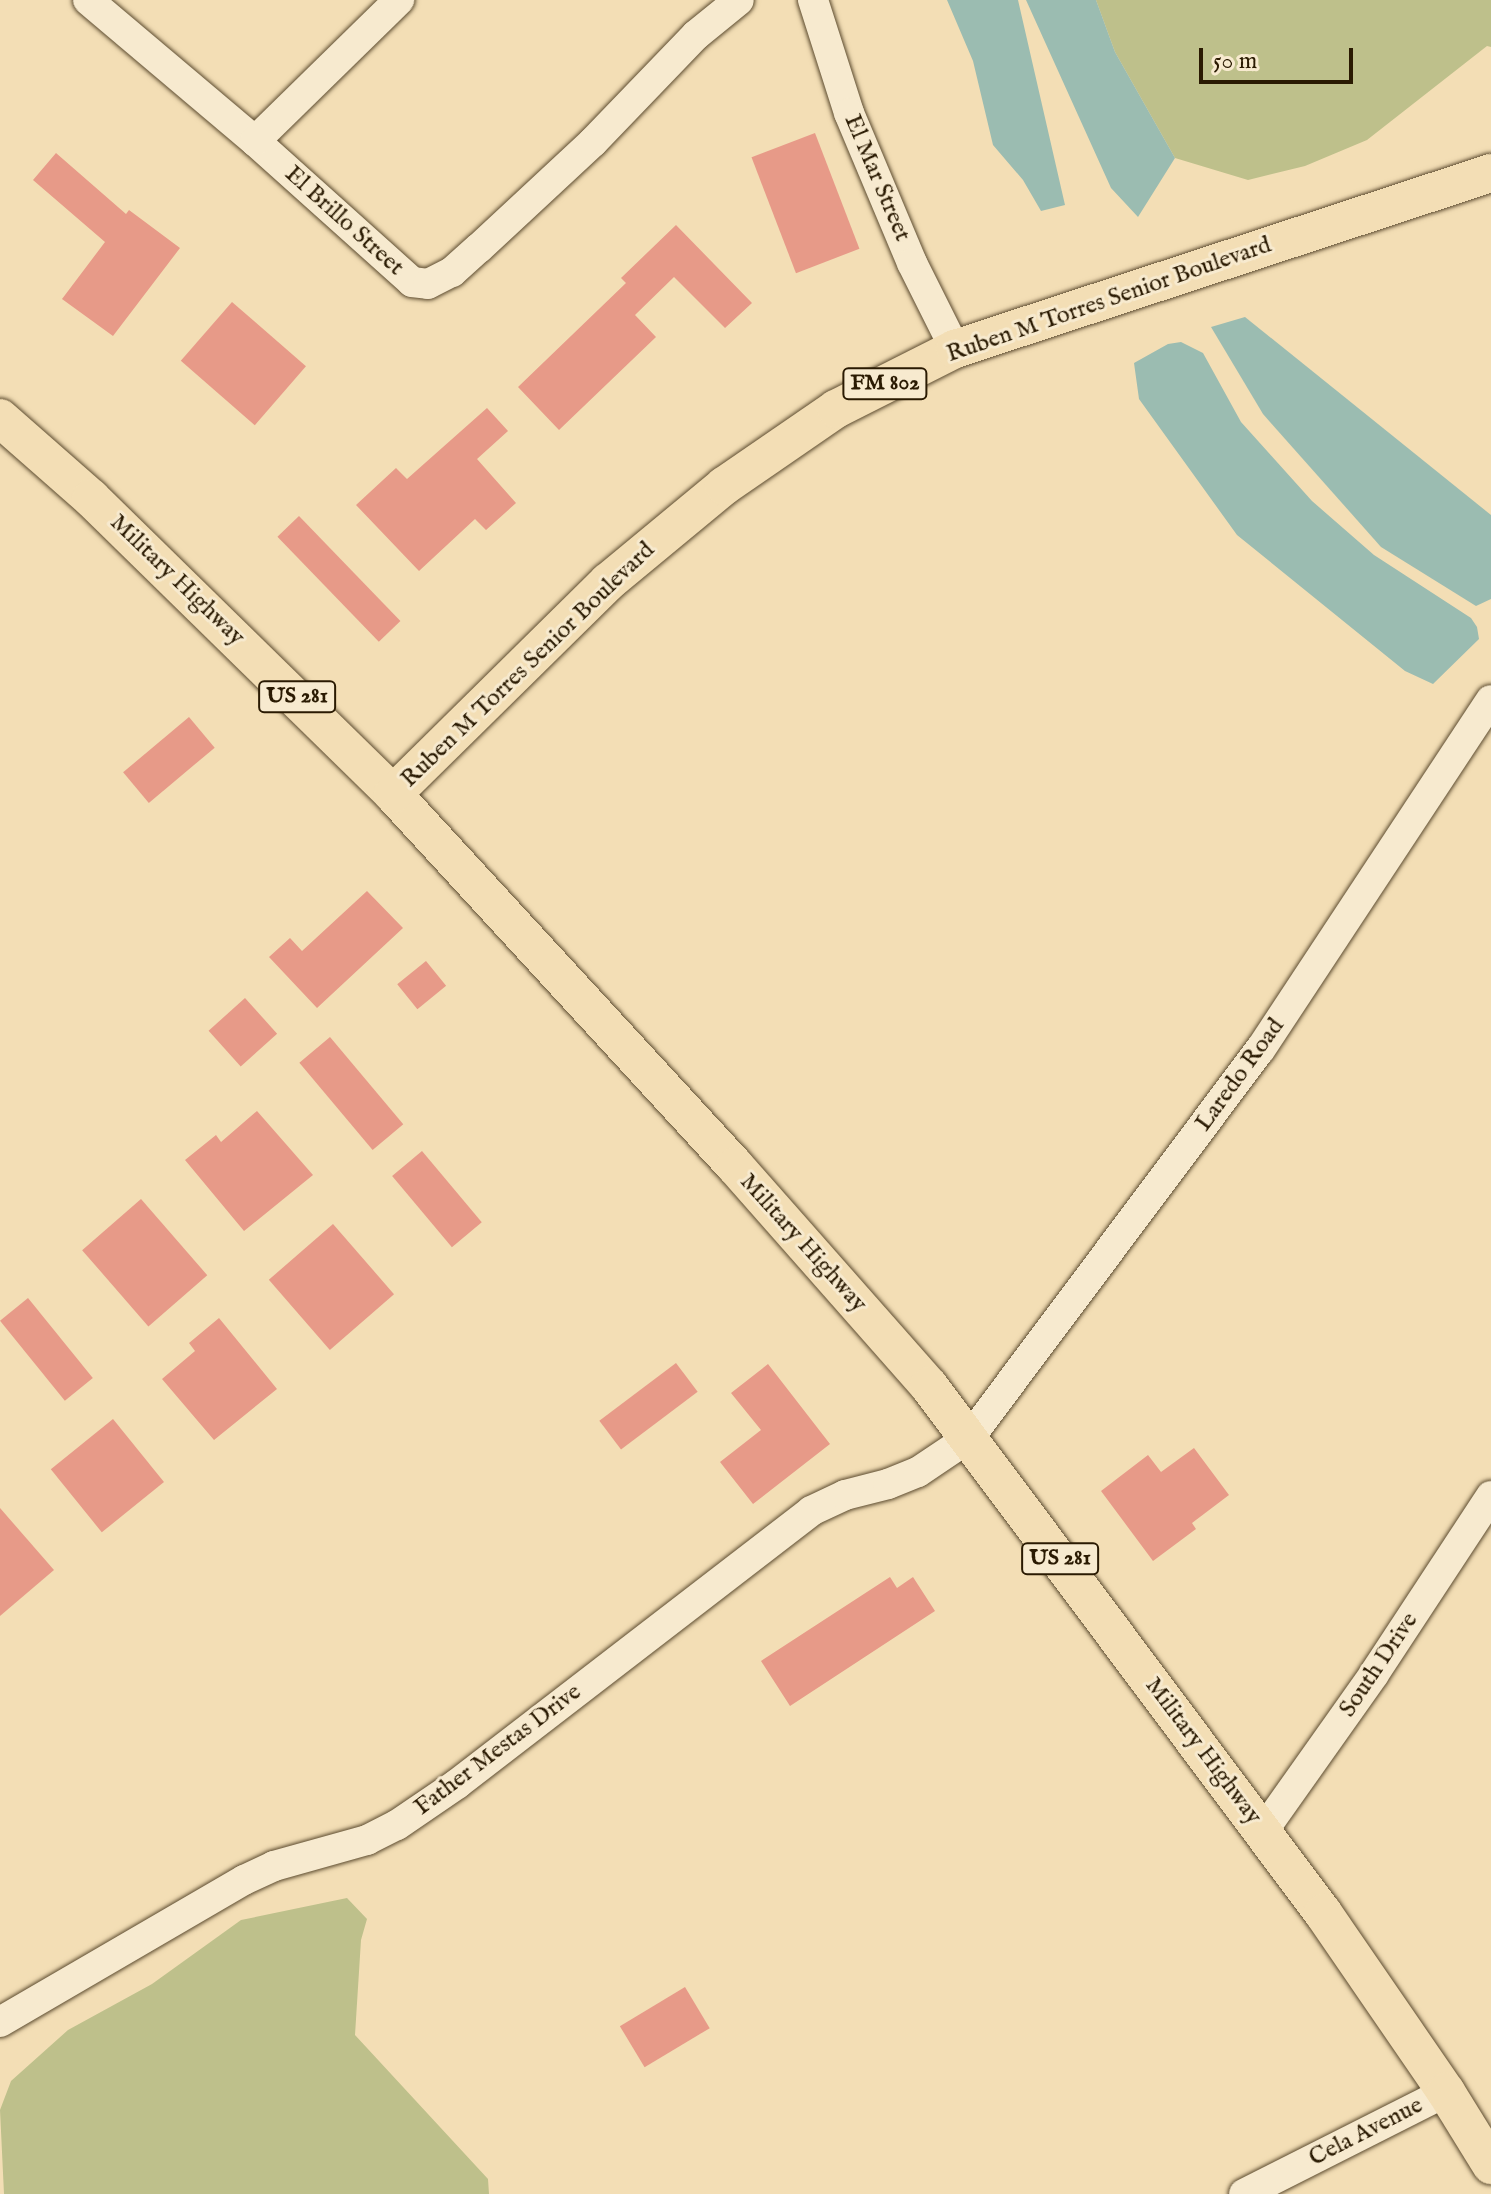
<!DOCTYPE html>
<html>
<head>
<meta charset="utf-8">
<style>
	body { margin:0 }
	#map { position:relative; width:1491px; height:2194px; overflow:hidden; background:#f3deb5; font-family:"IM FELL English",serif }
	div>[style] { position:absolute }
	.green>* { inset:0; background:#bec08b }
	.water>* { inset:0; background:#9bbcb1 }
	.building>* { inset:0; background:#e79a88; transform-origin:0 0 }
	.roads { filter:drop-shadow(0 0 2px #5c4b2f) drop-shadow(0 0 2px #5c4b2f) }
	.minor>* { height:30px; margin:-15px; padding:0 15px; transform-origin:15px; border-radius:15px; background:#f7eacf }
	.major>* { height:38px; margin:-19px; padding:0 19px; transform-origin:19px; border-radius:19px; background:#f3deb5 }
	span { translate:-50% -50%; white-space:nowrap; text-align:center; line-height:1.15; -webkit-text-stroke:6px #f7eacf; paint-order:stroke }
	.shield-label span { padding:2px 6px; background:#f7eacf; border:2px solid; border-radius:6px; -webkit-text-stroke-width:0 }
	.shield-label { font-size:22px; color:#2a1a02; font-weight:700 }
	.street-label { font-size:24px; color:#2a1a02 }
	.scale { position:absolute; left:1199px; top:48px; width:154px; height:36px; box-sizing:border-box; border:4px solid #2a1a02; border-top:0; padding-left:10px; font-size:24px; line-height:28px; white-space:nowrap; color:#2a1a02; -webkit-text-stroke:6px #f7eacf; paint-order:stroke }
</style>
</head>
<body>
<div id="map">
	<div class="green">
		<i style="clip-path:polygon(1096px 0,1491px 0,1491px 47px,1487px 46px,1367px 140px,1305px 166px,1248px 180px,1175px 158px,1115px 52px)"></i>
		<i style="clip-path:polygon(347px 1898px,367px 1919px,361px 1940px,355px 2035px,488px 2179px,489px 2194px,4px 2194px,0 2110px,11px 2081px,68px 2030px,152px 1984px,241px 1920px)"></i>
	</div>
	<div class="water">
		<i style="clip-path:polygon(947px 0,1018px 0,1065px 205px,1041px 211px,1023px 180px,993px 145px,973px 61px)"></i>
		<i style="clip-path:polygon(1026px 0,1096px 0,1115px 52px,1175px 158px,1138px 217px,1111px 188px)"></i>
		<i style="clip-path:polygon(1245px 317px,1491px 515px,1491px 599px,1476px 606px,1381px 547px,1263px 414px,1211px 327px)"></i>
		<i style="clip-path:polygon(1181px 342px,1203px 353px,1241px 422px,1312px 501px,1374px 555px,1471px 618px,1477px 627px,1479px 639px,1433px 684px,1405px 671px,1237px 535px,1139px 399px,1134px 363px,1168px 344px)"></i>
	</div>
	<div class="building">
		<i style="left:815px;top:133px;width:124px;height:68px;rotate:69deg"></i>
		<i style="clip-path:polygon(56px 153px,126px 214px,129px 210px,180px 248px,113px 336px,62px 299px,105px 242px,33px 180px)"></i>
		<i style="clip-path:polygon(676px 225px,752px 303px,725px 328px,674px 277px,635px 315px,656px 337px,559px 430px,518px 387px,626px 283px,621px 278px)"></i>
		<i style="left:232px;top:302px;width:98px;height:78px;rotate:41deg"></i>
		<i style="clip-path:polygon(487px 408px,508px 431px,477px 459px,516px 503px,486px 530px,475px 519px,419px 571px,356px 505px,396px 468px,407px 479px)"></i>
		<i style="left:299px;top:516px;width:146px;height:30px;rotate:46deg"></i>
		<i style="left:189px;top:717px;width:40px;height:86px;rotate:50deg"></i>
		<i style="clip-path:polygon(367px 891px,403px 928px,317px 1008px,269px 957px,290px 938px,302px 951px)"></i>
		<i style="left:426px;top:961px;width:32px;height:37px;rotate:51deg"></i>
		<i style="left:245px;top:998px;width:48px;height:49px;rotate:48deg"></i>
		<i style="left:330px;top:1037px;width:114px;height:40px;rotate:50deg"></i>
		<i style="clip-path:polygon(257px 1111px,313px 1175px,244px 1231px,185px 1160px,216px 1135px,221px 1142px)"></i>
		<i style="left:422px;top:1151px;width:93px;height:39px;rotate:50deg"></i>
		<i style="left:141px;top:1199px;width:101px;height:78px;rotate:49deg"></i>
		<i style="left:333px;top:1224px;width:93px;height:85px;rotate:49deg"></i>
		<i style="left:28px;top:1298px;width:103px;height:36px;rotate:51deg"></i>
		<i style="clip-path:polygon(219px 1318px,277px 1389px,214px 1440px,162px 1379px,195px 1351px,189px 1343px)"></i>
		<i style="left:676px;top:1363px;width:36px;height:96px;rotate:53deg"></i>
		<i style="clip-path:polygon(768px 1364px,830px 1444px,753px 1504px,720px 1462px,761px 1430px,731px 1393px)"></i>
		<i style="left:113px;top:1419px;width:81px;height:80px;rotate:51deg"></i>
		<i style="clip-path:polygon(1194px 1448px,1229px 1495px,1192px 1523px,1196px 1529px,1153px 1561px,1101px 1491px,1148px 1455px,1161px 1472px)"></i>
		<i style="clip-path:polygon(0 1508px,54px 1570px,0 1616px)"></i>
		<i style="clip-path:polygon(890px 1577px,897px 1588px,913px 1577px,935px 1611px,790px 1706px,761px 1661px)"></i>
		<i style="left:685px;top:1987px;width:48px;height:76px;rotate:59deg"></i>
	</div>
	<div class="roads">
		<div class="minor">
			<i style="left:88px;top:0;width:219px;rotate:40.2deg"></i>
			<i style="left:255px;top:141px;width:211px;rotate:41.9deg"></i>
			<i style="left:412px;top:282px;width:16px;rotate:7deg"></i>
			<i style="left:428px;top:284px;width:27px;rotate:-27deg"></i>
			<i style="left:452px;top:272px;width:36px;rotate:-42deg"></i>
			<i style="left:479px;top:248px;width:156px;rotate:-42.9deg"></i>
			<i style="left:593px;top:142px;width:149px;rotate:-46.1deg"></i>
			<i style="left:696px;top:35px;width:55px;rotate:-39.1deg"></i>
			<i style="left:813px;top:0;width:119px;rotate:72.3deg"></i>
			<i style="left:849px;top:113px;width:163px;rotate:67.2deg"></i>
			<i style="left:912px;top:263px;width:96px;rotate:63.4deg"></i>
			<i style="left:255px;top:141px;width:202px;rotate:-44.4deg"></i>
			<i style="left:1263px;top:1831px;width:192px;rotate:-54.7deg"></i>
			<i style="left:1374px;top:1674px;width:213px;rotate:-56.7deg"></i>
			<i style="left:0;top:2022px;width:282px;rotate:-30.2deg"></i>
			<i style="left:244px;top:1880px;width:33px;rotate:-25deg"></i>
			<i style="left:274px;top:1866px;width:97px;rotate:-15.6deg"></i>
			<i style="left:367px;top:1840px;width:34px;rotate:-27deg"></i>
			<i style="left:397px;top:1825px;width:73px;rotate:-34.3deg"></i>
			<i style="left:457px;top:1784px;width:447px;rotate:-37.6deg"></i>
			<i style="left:811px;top:1511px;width:38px;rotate:-25deg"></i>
			<i style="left:845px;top:1495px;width:44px;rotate:-14.3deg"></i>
			<i style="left:888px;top:1484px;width:32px;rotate:-22deg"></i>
			<i style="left:918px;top:1472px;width:63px;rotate:-33.9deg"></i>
			<i style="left:970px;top:1437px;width:484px;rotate:-53.2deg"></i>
			<i style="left:1260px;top:1050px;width:419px;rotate:-56.6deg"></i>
			<i style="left:1244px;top:2194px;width:226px;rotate:-26.8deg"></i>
		</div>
		<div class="major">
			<i style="left:0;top:418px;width:121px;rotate:41.3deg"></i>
			<i style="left:91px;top:498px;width:423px;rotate:44.4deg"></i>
			<i style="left:393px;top:794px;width:505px;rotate:47.41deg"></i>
			<i style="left:735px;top:1166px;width:293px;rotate:48.6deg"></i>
			<i style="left:929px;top:1386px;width:658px;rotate:53.22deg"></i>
			<i style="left:1323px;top:1913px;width:217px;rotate:55.5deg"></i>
			<i style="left:1446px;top:2092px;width:86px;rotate:58.3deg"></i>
			<i style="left:393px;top:794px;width:302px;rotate:-44.6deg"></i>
			<i style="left:608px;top:582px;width:151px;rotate:-39.6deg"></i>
			<i style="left:724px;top:486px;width:136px;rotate:-34.5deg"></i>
			<i style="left:836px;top:409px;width:133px;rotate:-26.8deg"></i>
			<i style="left:955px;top:349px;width:564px;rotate:-18.18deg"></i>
		</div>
	</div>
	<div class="shield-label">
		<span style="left:885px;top:384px">FM 802</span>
		<span style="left:297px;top:697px">US 281</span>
		<span style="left:1060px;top:1559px">US 281</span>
	</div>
	<div class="street-label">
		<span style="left:877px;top:178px;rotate:67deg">El Mar Street</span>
		<span style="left:344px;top:221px;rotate:42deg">El Brillo Street</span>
		<span style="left:1109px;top:300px;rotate:-19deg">Ruben M Torres Senior Boulevard</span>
		<span style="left:177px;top:580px;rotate:44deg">Military Highway</span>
		<span style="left:528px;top:665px;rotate:-44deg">Ruben M Torres Senior Boulevard</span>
		<span style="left:1240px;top:1075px;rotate:-54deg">Laredo Road</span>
		<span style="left:803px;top:1243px;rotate:48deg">Military Highway</span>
		<span style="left:1379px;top:1665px;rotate:-56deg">South Drive</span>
		<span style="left:498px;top:1750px;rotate:-37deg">Father Mestas Drive</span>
		<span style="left:1203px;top:1751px;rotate:53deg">Military Highway</span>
		<span style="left:1366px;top:2132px;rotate:-27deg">Cela Avenue</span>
	</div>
	<div class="scale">50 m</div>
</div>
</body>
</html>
